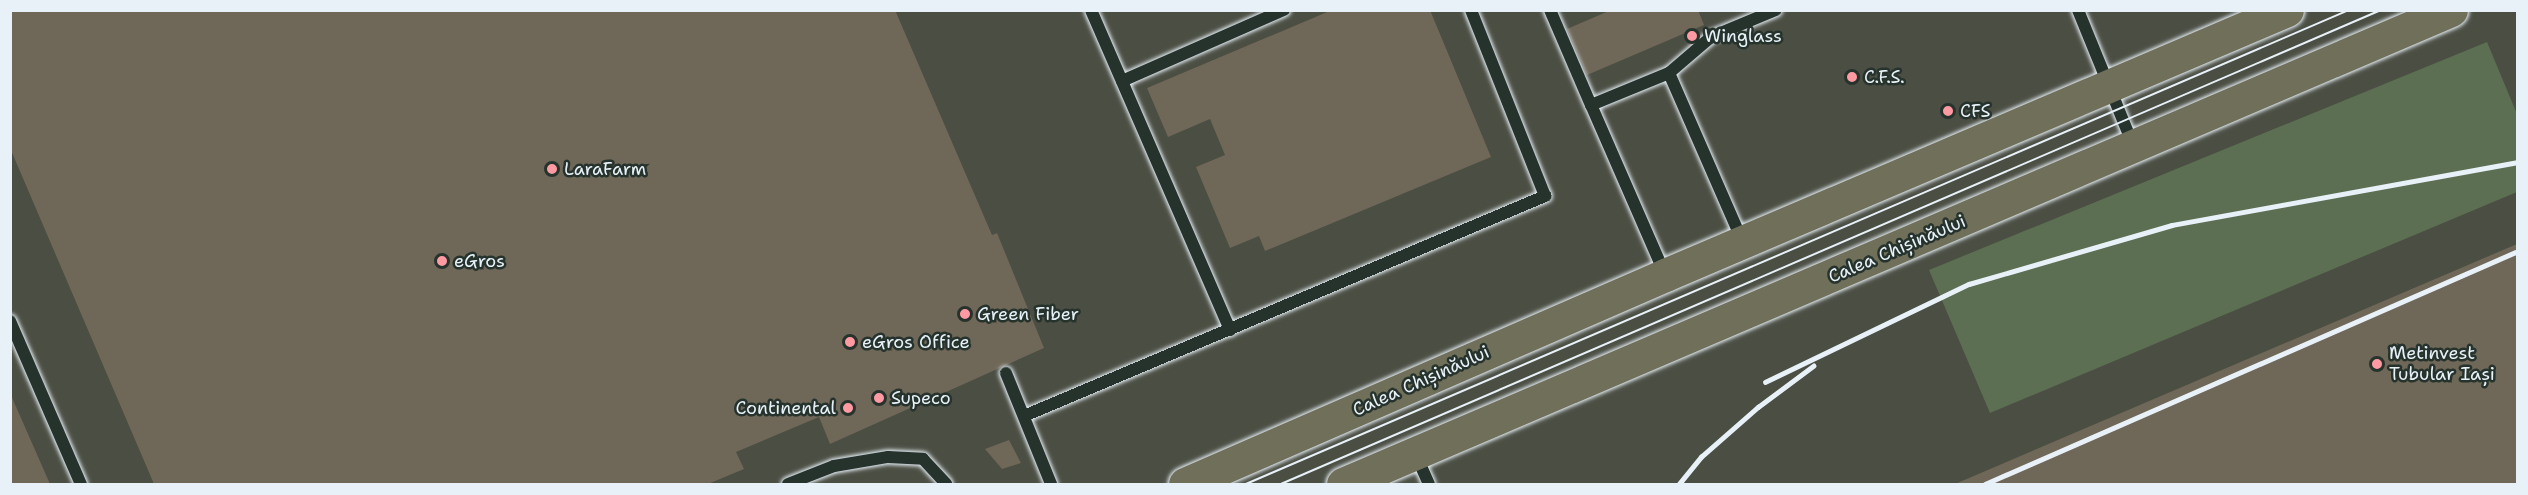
<!DOCTYPE html>
<html>
<head>
<meta charset="utf-8">
<style>
	body { margin:0 }
	#map { position:relative; width:2528px; height:495px; overflow:hidden; background:#3c433a; font-family:"Shantell Sans",sans-serif }
	div>[style] { position:absolute }
	.built>* { inset:0; background:#4b4e43; transform-origin:0 0 }
	.green>* { inset:0; background:#5c6f52 }
	.building>* { inset:0; background:#6f6757 }
	.roads { filter:drop-shadow(0 0 2px #e8f1f8) drop-shadow(0 0 2px #e8f1f8) }
	.service>* { height:12px; margin:-6px; padding:0 6px; transform-origin:6px; border-radius:6px; background:#26332d }
	.primary>* { height:33px; margin:-16.5px; padding:0 16.5px; transform-origin:16.5px; border-radius:16.5px; background:#706f59 }
	.tram>* { height:1.5px; margin:-0.75px; padding:0 0.75px; transform-origin:0.75px; border-radius:0.75px; background:#e8f1f8 }
	.rail>* { height:4.5px; margin:-2.25px; padding:0 2.25px; transform-origin:2.25px; border-radius:2.25px; background:#e8f1f8 }
	.dots>* { width:16px; height:16px; translate:-50% -50%; box-sizing:border-box; border:3px solid #26332d; border-radius:50% }
	span { translate:-50% -50%; white-space:nowrap; text-align:center; line-height:1.15; -webkit-text-stroke:5px #26332d; paint-order:stroke }
	.poi-label { font-size:18px; color:#e8f1f8 }
	.left { translate:0 -50%; text-align:left }
	.right { translate:-100% -50%; text-align:right }
	.street-label { font-size:18px; color:#e8f1f8 }
	.frame { position:absolute; inset:0; border:12px solid #e8f1f8; pointer-events:none }
</style>
</head>
<body>
<div id="map">
	<div class="built">
		<i style="left:11px;top:11px;width:2506px;height:473px"></i>
	</div>
	<div class="green">
		<i style="clip-path:polygon(2487px 42px,2517px 114px,2517px 192px,1990px 413px,1929px 270px)"></i>
	</div>
	<div class="building">
		<i style="clip-path:polygon(10px 10px,895px 10px,992px 235px,997px 233px,1044px 348px,830px 444px,819px 417px,736px 452px,744px 469px,708px 484px,154px 484px,10px 148px)"></i>
		<i style="clip-path:polygon(1332px 10px,1430px 10px,1491px 157px,1265px 251px,1259px 236px,1230px 248px,1196px 167px,1225px 155px,1210px 119px,1168px 137px,1147px 88px)"></i>
		<i style="clip-path:polygon(1611px 10px,1698px 10px,1704px 25px,1587px 75px,1567px 29px)"></i>
		<i style="clip-path:polygon(2517px 244px,2517px 484px,1955px 484px)"></i>
		<i style="clip-path:polygon(10px 393px,50px 484px,10px 484px)"></i>
		<i style="clip-path:polygon(1009px 440px,1021px 463px,1002px 469px,985px 449px)"></i>
	</div>
	<div class="roads">
		<div class="service">
			<i style="left:1091px;top:10px;width:349px;rotate:66.5deg"></i>
			<i style="left:1550px;top:10px;width:103px;rotate:66.7deg"></i>
			<i style="left:2078px;top:10px;width:146px;rotate:67.8deg"></i>
			<i style="left:1669px;top:73px;width:182px;rotate:66.4deg"></i>
			<i style="left:1122px;top:81px;width:177px;rotate:-23.7deg"></i>
			<i style="left:1664px;top:272px;width:182px;rotate:-113.6deg"></i>
			<i style="left:1591px;top:105px;width:84px;rotate:-22.3deg"></i>
			<i style="left:1669px;top:73px;width:55px;rotate:-40.6deg"></i>
			<i style="left:1711px;top:37px;width:70px;rotate:-22.6deg"></i>
			<i style="left:10px;top:321px;width:178px;rotate:66.5deg"></i>
			<i style="left:1006px;top:373px;width:120px;rotate:67.9deg"></i>
			<i style="left:1024px;top:416px;width:566px;rotate:-22.89deg"></i>
			<i style="left:1545px;top:196px;width:200px;rotate:-111.7deg"></i>
			<i style="left:1416px;top:455px;width:32px;rotate:66deg"></i>
			<i style="left:788px;top:484px;width:49px;rotate:-21.4deg"></i>
			<i style="left:834px;top:466px;width:55px;rotate:-9.5deg"></i>
			<i style="left:888px;top:457px;width:35px;rotate:3deg"></i>
			<i style="left:923px;top:459px;width:34px;rotate:47deg"></i>
		</div>
		<div class="primary">
			<i style="left:1185px;top:484px;width:524px;rotate:-23.53deg"></i>
			<i style="left:1665px;top:275px;width:676px;rotate:-23.08deg"></i>
			<i style="left:1343px;top:484px;width:1205px;rotate:-23.16deg"></i>
		</div>
	</div>
	<div class="tram">
		<i style="left:1246px;top:484px;width:1201px;rotate:-23.25deg"></i>
		<i style="left:1281px;top:484px;width:1198px;rotate:-23.31deg"></i>
	</div>
	<div class="rail">
		<i style="left:1765px;top:382px;width:226px;rotate:-25.7deg"></i>
		<i style="left:1969px;top:284px;width:211px;rotate:-16.2deg"></i>
		<i style="left:2172px;top:225px;width:352px;rotate:-10.3deg"></i>
		<i style="left:1679px;top:484px;width:35px;rotate:-51deg"></i>
		<i style="left:1701px;top:457px;width:76px;rotate:-41.3deg"></i>
		<i style="left:1758px;top:407px;width:69px;rotate:-36.7deg"></i>
		<i style="left:1985px;top:484px;width:582px;rotate:-23.61deg"></i>
	</div>
	<div class="dots">
		<i style="left:1692px;top:36px;background:#ff9aa2"></i>
		<i style="left:1852px;top:77px;background:#ff9aa2"></i>
		<i style="left:1948px;top:111px;background:#ff9aa2"></i>
		<i style="left:552px;top:169px;background:#ff9aa2"></i>
		<i style="left:442px;top:261px;background:#ff9aa2"></i>
		<i style="left:965px;top:314px;background:#ff9aa2"></i>
		<i style="left:850px;top:342px;background:#ff9aa2"></i>
		<i style="left:2377px;top:364px;background:#ff9aa2"></i>
		<i style="left:879px;top:398px;background:#ff9aa2"></i>
		<i style="left:848px;top:408px;background:#ff9aa2"></i>
	</div>
	<div class="poi-label">
		<span class="left" style="left:1704px;top:36px">Winglass</span>
		<span class="left" style="left:1864px;top:77px">C.F.S.</span>
		<span class="left" style="left:1960px;top:111px">CFS</span>
		<span class="left" style="left:564px;top:169px">LaraFarm</span>
		<span class="left" style="left:454px;top:261px">eGros</span>
		<span class="left" style="left:977px;top:314px">Green Fiber</span>
		<span class="left" style="left:862px;top:342px">eGros Office</span>
		<span class="left" style="left:2389px;top:364px">Metinvest<br>Tubular Iași</span>
		<span class="left" style="left:891px;top:398px">Supeco</span>
		<span class="right" style="left:836px;top:408px">Continental</span>
	</div>
	<div class="street-label">
		<span style="left:1897px;top:249px;rotate:-23deg">Calea Chișinăului</span>
		<span style="left:1421px;top:381px;rotate:-24deg">Calea Chișinăului</span>
	</div>
	<div class="frame"></div>
</div>
</body>
</html>
